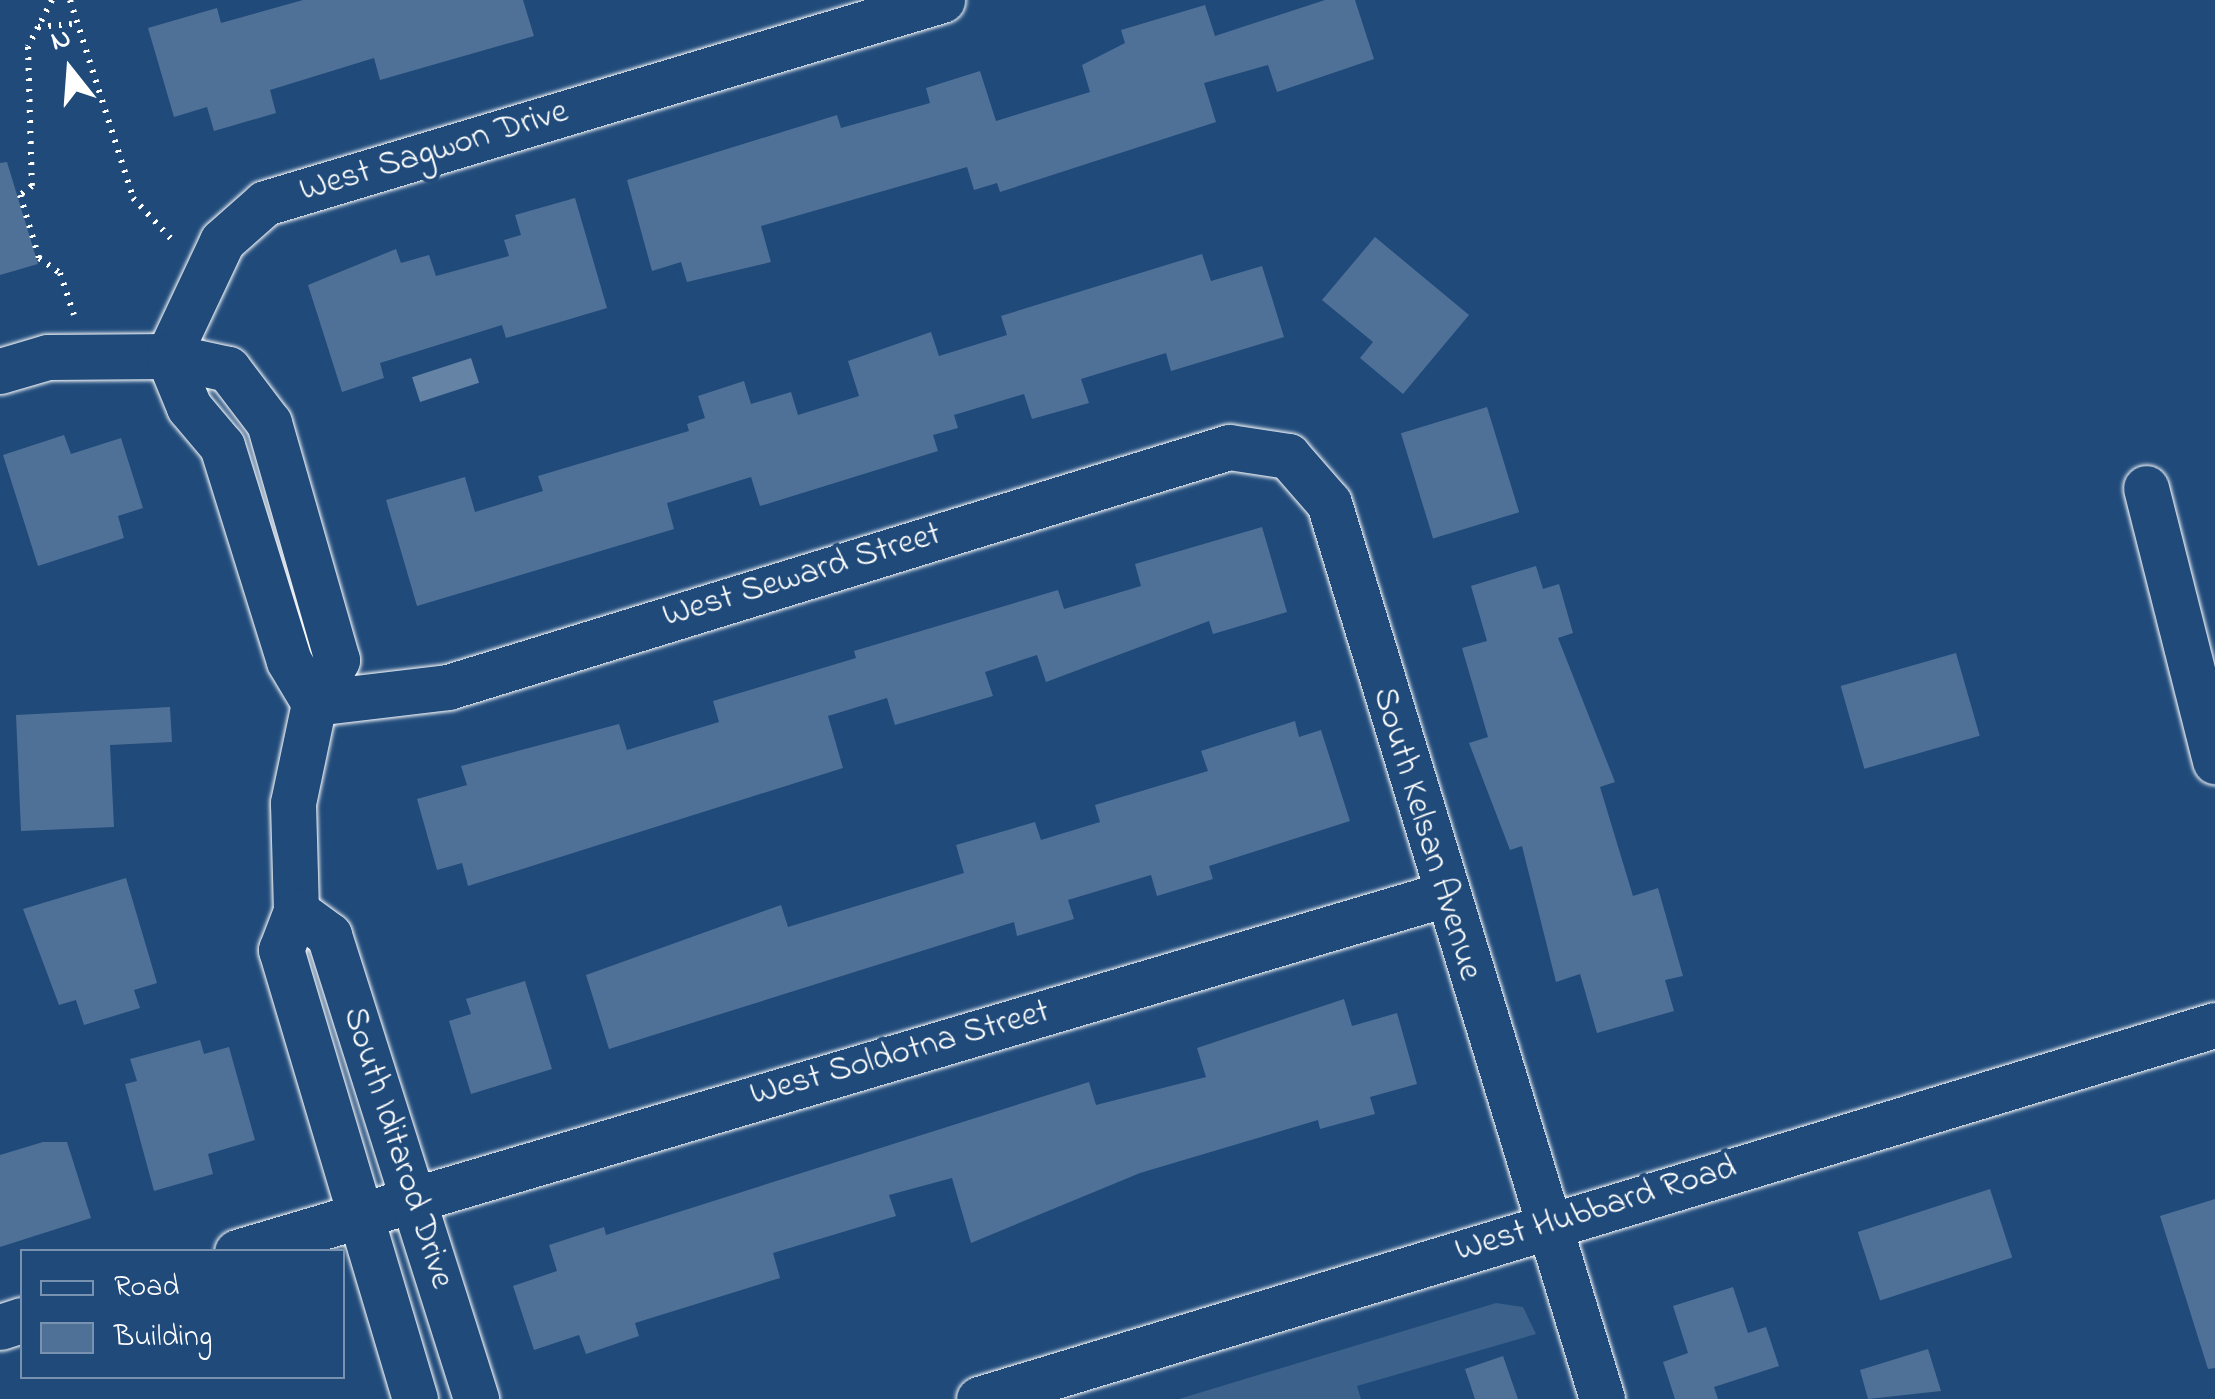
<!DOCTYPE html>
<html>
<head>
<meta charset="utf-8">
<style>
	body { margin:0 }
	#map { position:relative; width:2215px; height:1399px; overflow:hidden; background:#1f4a7a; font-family:"Indie Flower",sans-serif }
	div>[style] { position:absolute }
	.green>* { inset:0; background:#3c618b }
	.water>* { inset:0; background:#6583a4; transform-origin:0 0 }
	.building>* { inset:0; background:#507197; transform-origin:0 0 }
	.path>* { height:6px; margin-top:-3px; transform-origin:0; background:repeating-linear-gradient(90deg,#fff 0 2.5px,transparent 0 10.5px) }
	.roads { filter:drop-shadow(0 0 2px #fff) drop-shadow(0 0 2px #fff) }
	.minor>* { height:45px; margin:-22.5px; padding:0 22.5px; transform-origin:22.5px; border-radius:22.5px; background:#1f4a7a }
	span { translate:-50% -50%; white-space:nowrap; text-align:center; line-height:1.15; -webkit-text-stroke:8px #1f4a7a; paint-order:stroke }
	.street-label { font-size:35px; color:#fff }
	.legend { position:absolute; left:20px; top:1249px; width:325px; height:130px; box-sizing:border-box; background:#1f4a7a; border:2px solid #7992af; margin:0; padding:12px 18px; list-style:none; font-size:30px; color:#fff }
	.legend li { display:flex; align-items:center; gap:20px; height:50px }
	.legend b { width:50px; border:2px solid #7992af }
	.north { position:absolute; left:20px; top:20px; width:100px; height:100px; -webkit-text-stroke:8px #1f4a7a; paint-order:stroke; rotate:343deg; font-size:28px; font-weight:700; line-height:40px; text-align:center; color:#fff }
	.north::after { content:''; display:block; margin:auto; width:35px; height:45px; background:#fff; clip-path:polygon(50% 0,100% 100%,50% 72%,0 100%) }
</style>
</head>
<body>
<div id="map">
	<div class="green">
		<i style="clip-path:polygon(1496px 1303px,1523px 1307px,1536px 1334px,1357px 1386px,1361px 1399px,1179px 1399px)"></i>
	</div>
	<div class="water">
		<i style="left:471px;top:358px;width:26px;height:62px;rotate:72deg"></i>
	</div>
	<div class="building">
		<i style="clip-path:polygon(303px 0,523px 0,534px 36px,380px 80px,374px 58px,270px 90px,276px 113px,214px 131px,207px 107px,174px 117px,148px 28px,217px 8px,221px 23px)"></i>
		<i style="clip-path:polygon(1325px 0,1355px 0,1374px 59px,1277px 92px,1268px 65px,1204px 83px,1216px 122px,1000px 192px,997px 183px,974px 190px,967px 167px,761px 226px,771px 262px,687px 282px,681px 262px,652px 271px,627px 180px,837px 115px,841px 128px,930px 103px,926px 88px,980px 71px,996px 121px,1090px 92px,1082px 65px,1125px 43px,1121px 30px,1205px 5px,1215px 36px)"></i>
		<i style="clip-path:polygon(7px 162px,38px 264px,0 275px,0 163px)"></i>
		<i style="clip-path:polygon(575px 198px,607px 308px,506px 338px,502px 325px,380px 363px,384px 378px,342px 392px,308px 285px,396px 249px,401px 263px,429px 255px,436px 276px,509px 256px,504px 240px,521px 235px,515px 215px)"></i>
		<i style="clip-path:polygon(1375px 237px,1469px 315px,1403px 394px,1360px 358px,1373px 342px,1322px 300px)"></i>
		<i style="clip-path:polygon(1202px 254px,1211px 281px,1262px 266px,1284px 337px,1171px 371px,1166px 353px,1081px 379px,1089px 403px,1032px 419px,1024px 394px,954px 415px,958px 428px,933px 435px,938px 451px,760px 506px,751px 477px,667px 503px,674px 529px,417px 606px,386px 500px,465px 477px,475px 512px,543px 491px,538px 476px,689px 431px,687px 424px,705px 418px,698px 396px,744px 381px,751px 404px,791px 392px,798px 415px,859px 396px,848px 361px,931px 332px,939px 356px,1007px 335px,1001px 316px)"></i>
		<i style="left:1487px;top:407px;width:110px;height:90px;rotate:73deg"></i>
		<i style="clip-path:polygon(64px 435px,71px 454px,121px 438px,143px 508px,118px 516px,124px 538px,38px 566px,3px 455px)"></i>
		<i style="clip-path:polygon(1262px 527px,1287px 612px,1213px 634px,1209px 621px,1046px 682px,1037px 655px,985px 672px,993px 696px,895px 725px,887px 698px,828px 716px,843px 768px,468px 886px,462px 863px,437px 870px,417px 799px,467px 785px,461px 766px,619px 724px,627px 750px,719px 722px,713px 701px,856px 658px,854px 651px,1058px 590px,1064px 609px,1141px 586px,1135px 564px)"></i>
		<i style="clip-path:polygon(1536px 566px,1543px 589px,1559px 584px,1573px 633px,1558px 638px,1615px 782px,1600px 787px,1633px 896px,1658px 888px,1683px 976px,1665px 980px,1674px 1011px,1597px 1033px,1580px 974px,1556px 982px,1522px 846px,1510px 850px,1469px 743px,1488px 737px,1462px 648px,1487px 641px,1471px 586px)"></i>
		<i style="left:1956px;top:653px;width:86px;height:120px;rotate:74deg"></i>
		<i style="clip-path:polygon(170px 707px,172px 742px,110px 745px,114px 827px,21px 831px,16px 715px)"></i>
		<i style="clip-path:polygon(1295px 721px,1299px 737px,1321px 730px,1350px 821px,1209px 866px,1213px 879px,1157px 896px,1151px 875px,1068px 900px,1074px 919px,1017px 936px,1014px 922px,609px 1049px,586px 975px,781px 905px,788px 927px,964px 873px,956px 845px,1035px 822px,1041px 840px,1100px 822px,1095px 805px,1208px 771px,1201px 751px)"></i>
		<i style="clip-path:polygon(126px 878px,157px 983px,134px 990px,140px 1008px,84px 1025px,76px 1000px,59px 1005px,23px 909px)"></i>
		<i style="clip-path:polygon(525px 981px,552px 1069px,471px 1094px,449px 1021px,471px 1014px,466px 999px)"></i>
		<i style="clip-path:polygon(1344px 999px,1352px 1026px,1397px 1013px,1417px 1084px,1370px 1097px,1375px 1114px,1320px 1129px,1318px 1120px,1140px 1173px,971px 1243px,952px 1178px,889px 1195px,896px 1216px,773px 1253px,780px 1278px,635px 1323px,639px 1336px,586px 1354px,579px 1335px,534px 1350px,513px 1286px,557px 1271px,549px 1245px,604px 1227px,606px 1235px,1089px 1082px,1096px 1105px,1206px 1077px,1197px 1048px)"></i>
		<i style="clip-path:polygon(200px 1040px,204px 1054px,229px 1047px,255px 1140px,208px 1154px,213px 1174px,154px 1191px,125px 1084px,137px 1081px,130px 1059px)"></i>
		<i style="clip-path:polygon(43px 1142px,67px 1142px,91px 1218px,0 1247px,0 1155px)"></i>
		<i style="left:1990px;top:1189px;width:72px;height:139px;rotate:72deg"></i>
		<i style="clip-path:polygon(2215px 1199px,2215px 1368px,2208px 1369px,2160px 1216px)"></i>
		<i style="clip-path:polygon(1733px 1287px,1748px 1333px,1766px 1327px,1779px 1366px,1714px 1387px,1718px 1399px,1675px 1399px,1663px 1362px,1688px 1353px,1673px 1306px)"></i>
		<i style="clip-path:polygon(1928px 1349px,1941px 1391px,1868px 1399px,1860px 1370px)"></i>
		<i style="clip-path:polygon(1503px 1356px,1518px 1399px,1475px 1399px,1465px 1369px)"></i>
	</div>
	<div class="path">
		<i style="left:52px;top:0;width:30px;rotate:117deg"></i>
		<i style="left:38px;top:27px;width:34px;rotate:-5deg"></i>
		<i style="left:70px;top:0;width:208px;rotate:72.3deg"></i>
		<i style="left:133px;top:198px;width:60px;rotate:47deg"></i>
		<i style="left:38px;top:27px;width:22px;rotate:117deg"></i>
		<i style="left:28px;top:47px;width:139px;rotate:88.4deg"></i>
		<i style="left:32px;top:186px;width:15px;rotate:143deg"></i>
		<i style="left:20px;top:195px;width:66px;rotate:73.2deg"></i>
		<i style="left:39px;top:258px;width:26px;rotate:36deg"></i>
		<i style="left:60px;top:273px;width:44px;rotate:71.6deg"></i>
	</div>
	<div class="roads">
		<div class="minor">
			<i style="left:0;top:371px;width:50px;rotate:-16.3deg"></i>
			<i style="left:48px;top:357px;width:120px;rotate:-0.5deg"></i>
			<i style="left:168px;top:356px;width:127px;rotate:-64.8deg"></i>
			<i style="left:222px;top:241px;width:57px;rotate:-41.5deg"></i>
			<i style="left:265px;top:203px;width:707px;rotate:-16.69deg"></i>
			<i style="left:2146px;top:488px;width:282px;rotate:75.8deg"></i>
			<i style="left:314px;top:703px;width:135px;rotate:-6.8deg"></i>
			<i style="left:448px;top:687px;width:817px;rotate:-17.08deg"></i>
			<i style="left:1229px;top:447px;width:60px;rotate:8.7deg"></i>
			<i style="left:1288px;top:456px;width:62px;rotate:48.9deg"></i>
			<i style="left:1329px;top:503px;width:937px;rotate:73.05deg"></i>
			<i style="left:296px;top:911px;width:108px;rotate:-91.6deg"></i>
			<i style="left:293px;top:803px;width:102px;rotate:-78.1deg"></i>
			<i style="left:314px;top:703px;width:49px;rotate:-61.9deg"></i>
			<i style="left:337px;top:660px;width:247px;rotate:-106deg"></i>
			<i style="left:269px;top:423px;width:68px;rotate:-127.2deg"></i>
			<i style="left:228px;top:369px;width:61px;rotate:-167.8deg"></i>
			<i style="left:168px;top:356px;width:55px;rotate:67.6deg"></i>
			<i style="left:189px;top:407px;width:51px;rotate:49.8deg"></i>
			<i style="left:222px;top:446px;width:225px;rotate:72.7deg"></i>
			<i style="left:289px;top:661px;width:49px;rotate:59.2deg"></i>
			<i style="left:237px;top:1252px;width:1257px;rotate:-16.5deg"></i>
			<i style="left:0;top:1327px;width:23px;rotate:-18deg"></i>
			<i style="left:415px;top:1399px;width:469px;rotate:-106.6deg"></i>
			<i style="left:281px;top:950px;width:42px;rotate:-69deg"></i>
			<i style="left:296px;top:911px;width:41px;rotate:36deg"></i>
			<i style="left:329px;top:935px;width:487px;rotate:72.4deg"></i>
			<i style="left:979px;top:1399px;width:1291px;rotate:-16.84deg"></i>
		</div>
	</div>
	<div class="street-label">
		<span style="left:434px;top:152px;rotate:-17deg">West Sagwon Drive</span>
		<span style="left:802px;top:576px;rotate:-17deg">West Seward Street</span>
		<span style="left:1426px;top:834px;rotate:73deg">South Kelsan Avenue</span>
		<span style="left:900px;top:1054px;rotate:-16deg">West Soldotna Street</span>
		<span style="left:397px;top:1148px;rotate:72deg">South Iditarod Drive</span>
		<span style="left:1596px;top:1210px;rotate:-17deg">West Hubbard Road</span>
	</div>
	<ul class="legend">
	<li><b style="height:12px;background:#1f4a7a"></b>Road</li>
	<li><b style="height:28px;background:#507197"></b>Building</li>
	</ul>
	<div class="north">N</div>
</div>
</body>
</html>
